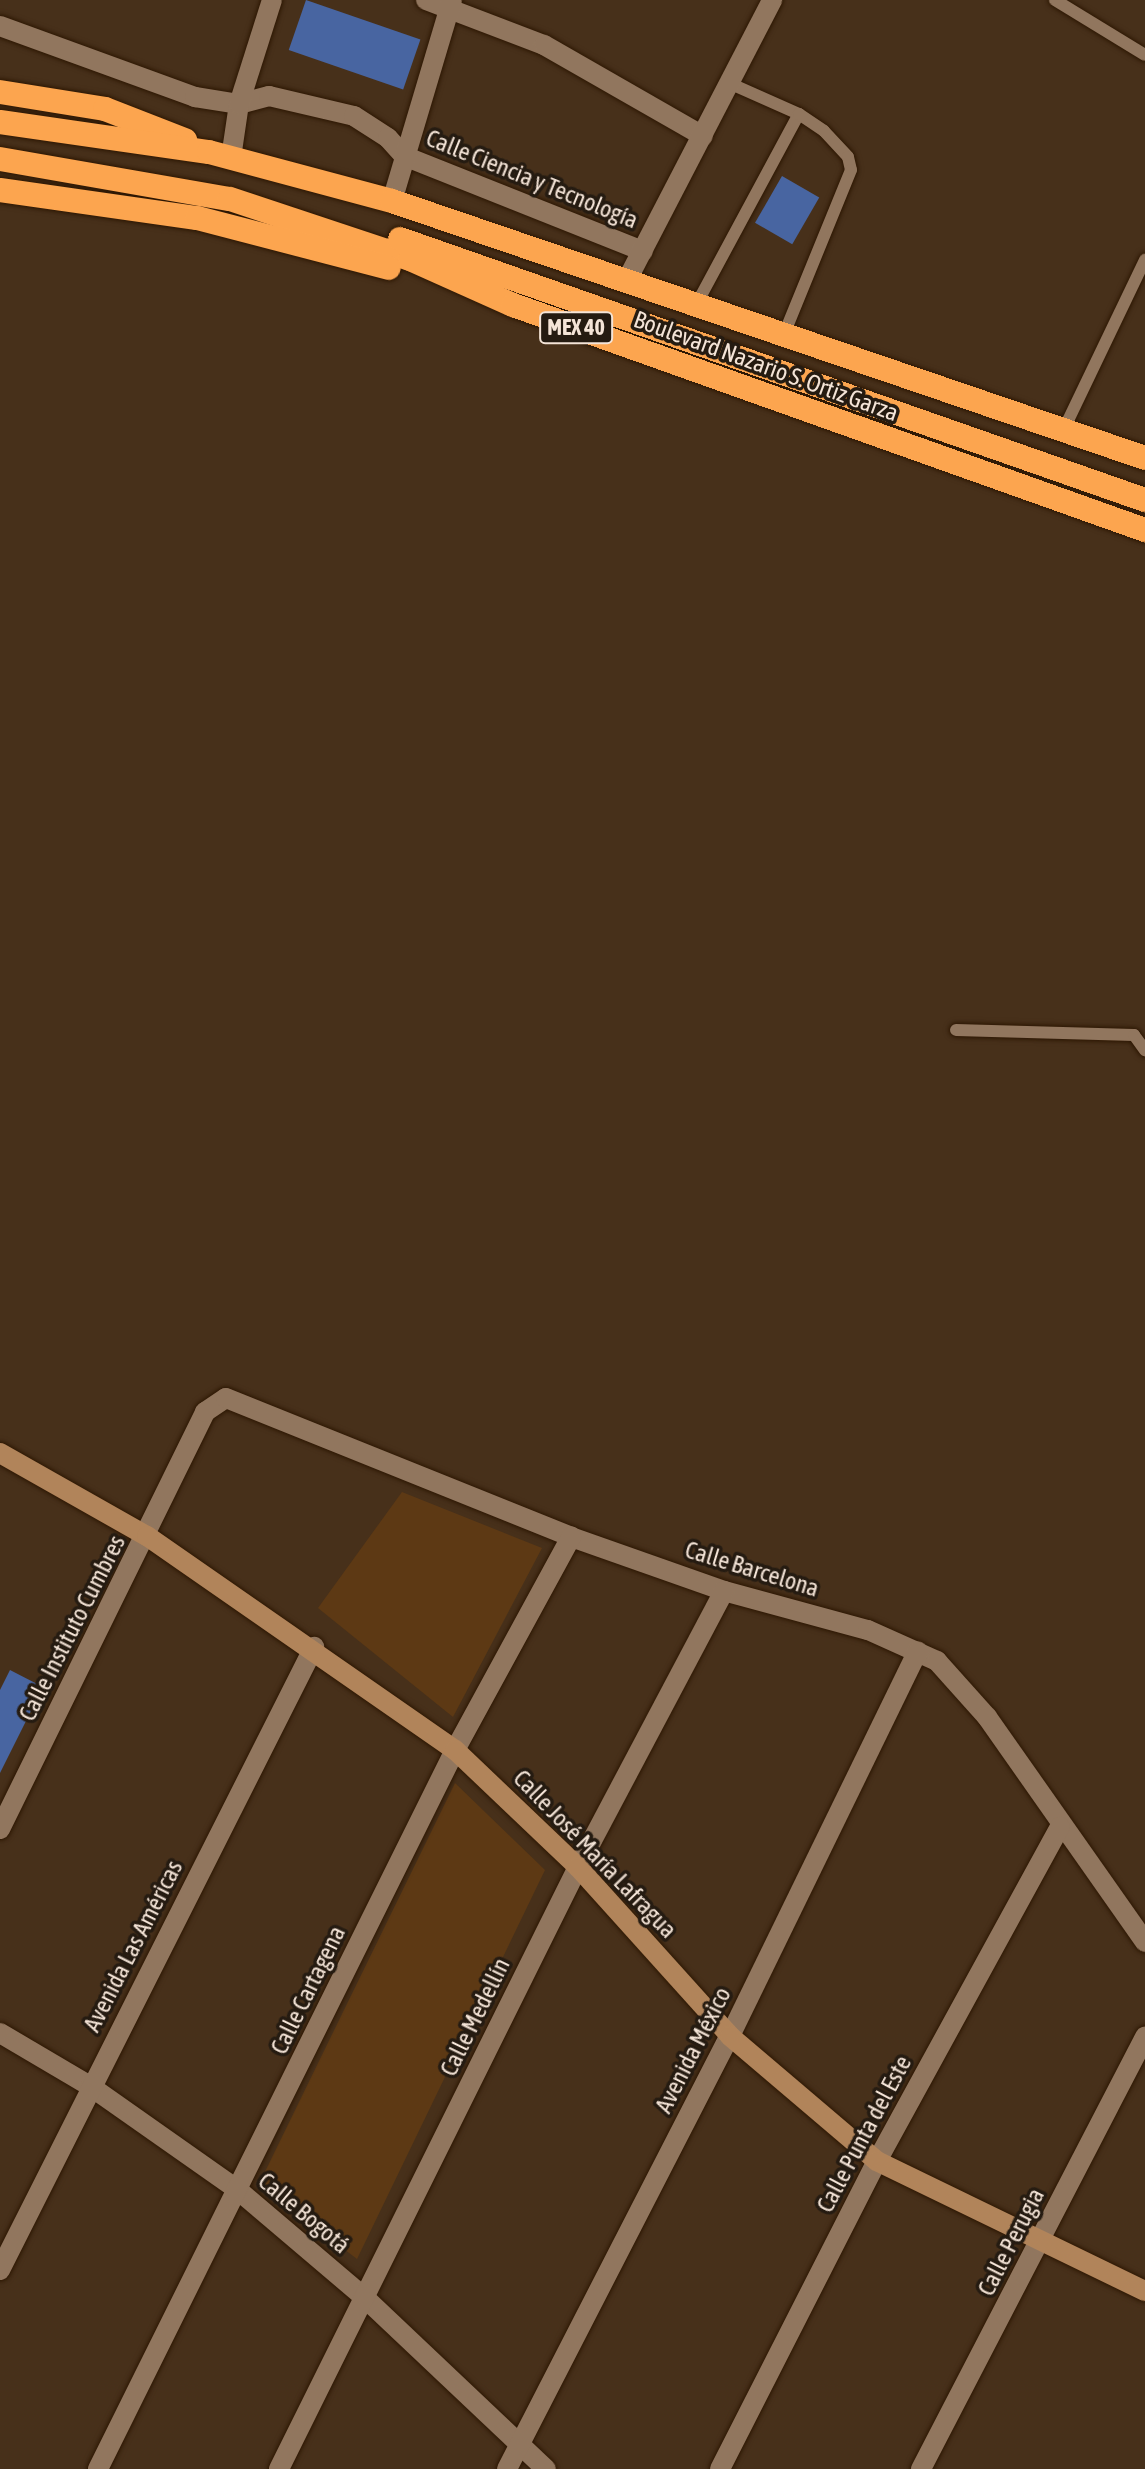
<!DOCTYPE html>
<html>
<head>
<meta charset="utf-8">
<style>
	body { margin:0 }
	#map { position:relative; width:1145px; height:2469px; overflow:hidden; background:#47301a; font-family:"Asap Condensed",sans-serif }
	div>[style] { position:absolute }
	.green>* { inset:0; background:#5d3914 }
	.building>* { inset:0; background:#4865a1; transform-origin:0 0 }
	.roads { filter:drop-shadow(0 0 2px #2d1703) drop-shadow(0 0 2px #2d1703) }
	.lane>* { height:12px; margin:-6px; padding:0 6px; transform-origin:6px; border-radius:6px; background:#91765e }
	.street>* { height:20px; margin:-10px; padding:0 10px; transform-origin:10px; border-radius:10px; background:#91765e }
	.secondary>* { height:20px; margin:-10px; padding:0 10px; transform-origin:10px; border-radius:10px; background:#b1845a }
	.highway>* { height:24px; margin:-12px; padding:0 12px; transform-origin:12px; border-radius:12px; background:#fca54f }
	span { translate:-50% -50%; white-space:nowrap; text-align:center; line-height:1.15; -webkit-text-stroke:7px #251b11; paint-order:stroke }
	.shield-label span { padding:2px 6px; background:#251b11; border:2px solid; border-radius:6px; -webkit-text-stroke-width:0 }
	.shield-label { font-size:22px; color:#f4e4d7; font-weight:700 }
	.street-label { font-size:24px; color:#f4e4d7 }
</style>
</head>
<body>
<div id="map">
	<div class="green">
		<i style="clip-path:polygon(402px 1492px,542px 1548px,453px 1717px,318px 1608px)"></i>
		<i style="clip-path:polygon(455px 1783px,545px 1870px,357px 2259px,259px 2184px)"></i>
	</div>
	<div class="building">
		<i style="left:306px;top:0;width:121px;height:53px;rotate:19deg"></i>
		<i style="left:782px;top:176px;width:43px;height:54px;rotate:30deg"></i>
		<i style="clip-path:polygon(10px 1670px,43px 1687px,0 1773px,0 1690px)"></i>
	</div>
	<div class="roads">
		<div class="lane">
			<i style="left:1055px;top:0;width:105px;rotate:31.4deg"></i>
			<i style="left:729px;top:83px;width:77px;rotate:23.9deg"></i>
			<i style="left:696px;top:305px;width:217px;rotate:-61.7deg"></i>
			<i style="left:799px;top:114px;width:30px;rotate:34deg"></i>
			<i style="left:824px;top:131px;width:35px;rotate:47deg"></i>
			<i style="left:848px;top:157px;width:13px;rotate:77deg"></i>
			<i style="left:851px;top:170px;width:177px;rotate:112.2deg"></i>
			<i style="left:1063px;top:431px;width:190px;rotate:-64.4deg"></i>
			<i style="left:956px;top:1030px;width:178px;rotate:1.6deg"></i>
			<i style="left:1134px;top:1035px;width:19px;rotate:54deg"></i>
		</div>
		<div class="street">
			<i style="left:426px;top:0;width:126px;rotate:20.9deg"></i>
			<i style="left:544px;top:45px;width:183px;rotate:29.8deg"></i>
			<i style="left:0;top:26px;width:208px;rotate:20deg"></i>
			<i style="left:195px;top:97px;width:45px;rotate:9deg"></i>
			<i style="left:239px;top:104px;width:31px;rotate:-15deg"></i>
			<i style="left:269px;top:96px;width:87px;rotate:13.2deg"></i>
			<i style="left:354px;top:116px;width:40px;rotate:32.9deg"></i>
			<i style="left:388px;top:138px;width:24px;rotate:48deg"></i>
			<i style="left:404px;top:156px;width:257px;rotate:21.7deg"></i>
			<i style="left:231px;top:158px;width:55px;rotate:-81.6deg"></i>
			<i style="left:239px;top:104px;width:109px;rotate:-72.4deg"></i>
			<i style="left:392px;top:201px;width:210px;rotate:-73.4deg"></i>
			<i style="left:626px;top:282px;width:318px;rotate:-62.6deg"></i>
			<i style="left:0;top:1829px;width:465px;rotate:-63.8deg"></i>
			<i style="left:205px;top:1412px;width:25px;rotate:-34deg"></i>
			<i style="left:226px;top:1398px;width:372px;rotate:21.9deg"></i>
			<i style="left:571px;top:1537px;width:162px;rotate:19.4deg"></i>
			<i style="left:724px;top:1591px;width:149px;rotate:15.2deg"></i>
			<i style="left:868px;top:1630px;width:76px;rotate:24.2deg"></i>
			<i style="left:937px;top:1661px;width:75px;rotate:48.2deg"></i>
			<i style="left:987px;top:1717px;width:275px;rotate:54.9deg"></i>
			<i style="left:0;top:2033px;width:104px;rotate:30.5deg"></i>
			<i style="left:90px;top:2086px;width:181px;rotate:35.1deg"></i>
			<i style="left:238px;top:2190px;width:167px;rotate:40.4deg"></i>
			<i style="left:365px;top:2298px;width:249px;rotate:43.4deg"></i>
			<i style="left:0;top:2270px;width:698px;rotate:-63.25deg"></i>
			<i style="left:98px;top:2469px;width:803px;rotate:-63.59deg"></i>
			<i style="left:455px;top:1750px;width:243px;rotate:-61.4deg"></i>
			<i style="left:279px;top:2469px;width:672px;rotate:-63.59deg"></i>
			<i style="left:578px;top:1867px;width:312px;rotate:-62.1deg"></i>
			<i style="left:507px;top:2469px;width:487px;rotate:-62.8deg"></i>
			<i style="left:730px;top:2036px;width:428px;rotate:-64deg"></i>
			<i style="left:720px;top:2469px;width:346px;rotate:-63deg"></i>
			<i style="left:877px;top:2161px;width:381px;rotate:-61.3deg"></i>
			<i style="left:921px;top:2469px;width:487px;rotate:-62.6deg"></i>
		</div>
		<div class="secondary">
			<i style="left:0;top:1453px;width:169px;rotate:29.5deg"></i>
			<i style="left:147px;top:1536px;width:375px;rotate:34.8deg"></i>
			<i style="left:455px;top:1750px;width:170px;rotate:43.6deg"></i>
			<i style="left:578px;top:1867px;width:227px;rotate:48deg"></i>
			<i style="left:730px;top:2036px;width:193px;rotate:40.4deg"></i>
			<i style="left:877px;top:2161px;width:298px;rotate:25.9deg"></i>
		</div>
		<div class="highway">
			<i style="left:0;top:92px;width:106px;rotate:9.2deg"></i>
			<i style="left:105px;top:109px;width:86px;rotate:21.2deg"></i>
			<i style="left:0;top:122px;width:211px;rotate:8.2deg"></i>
			<i style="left:209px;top:152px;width:189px;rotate:15deg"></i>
			<i style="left:392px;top:201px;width:796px;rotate:18.84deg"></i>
			<i style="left:0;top:159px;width:233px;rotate:9.9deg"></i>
			<i style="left:230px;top:199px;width:190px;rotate:18.4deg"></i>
			<i style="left:410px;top:259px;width:113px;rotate:24.1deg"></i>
			<i style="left:513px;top:305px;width:671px;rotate:19.6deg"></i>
			<i style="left:0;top:190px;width:199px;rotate:8.1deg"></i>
			<i style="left:197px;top:218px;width:198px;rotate:14.6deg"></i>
			<i style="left:400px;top:239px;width:789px;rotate:19.31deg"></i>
		</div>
	</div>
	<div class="shield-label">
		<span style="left:576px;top:328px">MEX 40</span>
	</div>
	<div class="street-label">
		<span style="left:532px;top:179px;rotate:22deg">Calle Ciencia y Tecnología</span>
		<span style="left:766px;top:366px;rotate:20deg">Boulevard Nazario S. Ortiz Garza</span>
		<span style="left:752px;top:1569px;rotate:17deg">Calle Barcelona</span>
		<span style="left:72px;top:1628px;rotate:-63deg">Calle Instituto Cumbres</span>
		<span style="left:595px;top:1854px;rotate:46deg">Calle José María Lafragua</span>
		<span style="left:133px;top:1946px;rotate:-63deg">Avenida Las Américas</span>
		<span style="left:308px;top:1990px;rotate:-64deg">Calle Cartagena</span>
		<span style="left:475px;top:2017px;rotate:-64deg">Calle Medellín</span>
		<span style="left:693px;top:2050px;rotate:-63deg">Avenida México</span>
		<span style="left:864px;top:2134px;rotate:-62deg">Calle Punta del Este</span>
		<span style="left:304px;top:2213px;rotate:40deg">Calle Bogotá</span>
		<span style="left:1011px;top:2242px;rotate:-63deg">Calle Perugia</span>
	</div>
</div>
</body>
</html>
